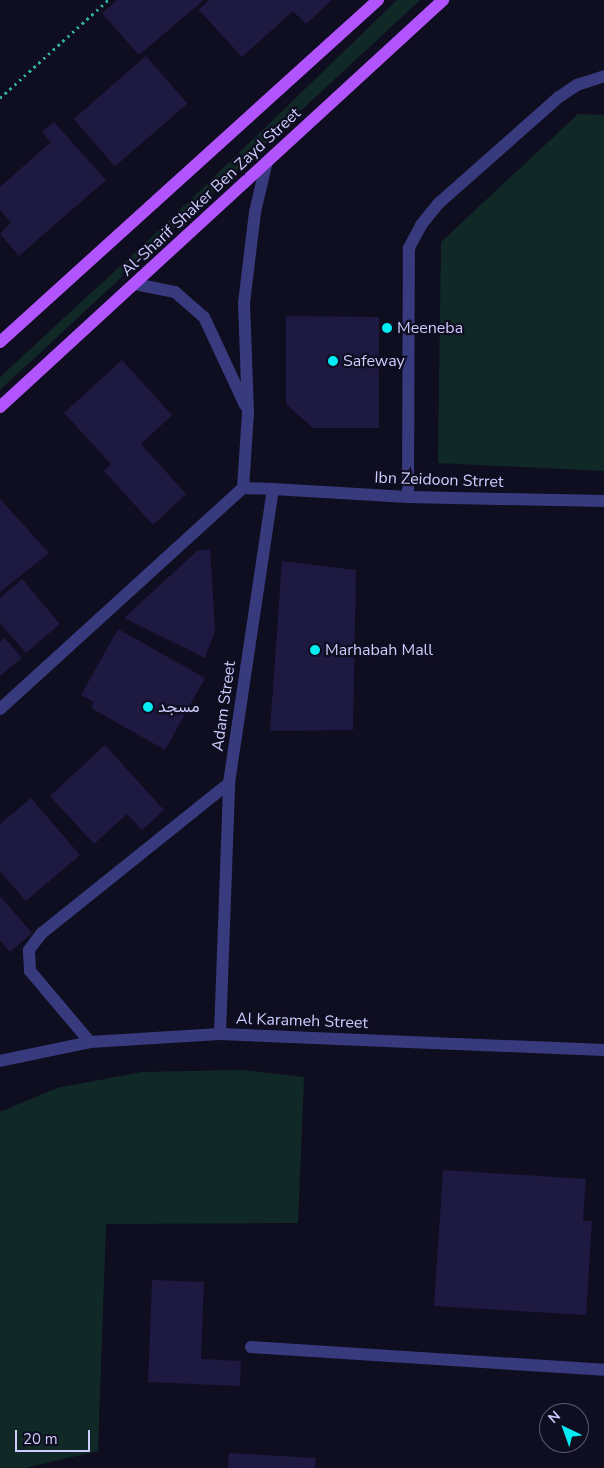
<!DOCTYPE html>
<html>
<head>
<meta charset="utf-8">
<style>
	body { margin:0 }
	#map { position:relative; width:604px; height:1468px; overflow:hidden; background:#0f0d20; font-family:"Nunito Sans",Vazirmatn,sans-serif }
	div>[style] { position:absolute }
	.green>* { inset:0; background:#102927 }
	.building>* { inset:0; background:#1e1940; transform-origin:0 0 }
	.path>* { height:3px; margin-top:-1.5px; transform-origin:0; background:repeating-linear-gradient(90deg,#2fb09f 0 2.5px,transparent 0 6.5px) }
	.minor>* { height:12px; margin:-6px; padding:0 6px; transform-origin:6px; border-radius:6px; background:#383a7e }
	.primary>* { height:12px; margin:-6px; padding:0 6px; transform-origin:6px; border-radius:6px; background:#b254fd }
	.dots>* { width:14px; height:14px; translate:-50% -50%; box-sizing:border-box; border:2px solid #0f0d20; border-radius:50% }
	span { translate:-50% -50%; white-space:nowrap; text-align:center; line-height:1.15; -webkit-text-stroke:4.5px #0f0d20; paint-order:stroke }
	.street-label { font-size:16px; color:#ceccfe }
	.poi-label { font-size:16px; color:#ceccfe }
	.left { translate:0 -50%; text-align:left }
	.north { position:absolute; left:539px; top:1403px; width:50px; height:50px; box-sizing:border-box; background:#0f0d20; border:1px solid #5b5979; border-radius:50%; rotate:318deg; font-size:14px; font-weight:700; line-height:20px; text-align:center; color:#ceccfe }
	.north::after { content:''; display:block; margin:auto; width:18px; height:22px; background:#03ecf4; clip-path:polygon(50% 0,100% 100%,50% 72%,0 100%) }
	.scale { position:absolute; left:15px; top:1430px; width:75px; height:22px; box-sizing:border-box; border:2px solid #ceccfe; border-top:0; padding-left:6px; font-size:15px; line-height:18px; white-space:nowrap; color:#ceccfe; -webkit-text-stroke:4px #0f0d20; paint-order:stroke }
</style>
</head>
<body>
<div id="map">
	<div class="green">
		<i style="clip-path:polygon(397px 0,420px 0,0 390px,0 377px,157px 232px)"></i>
		<i style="clip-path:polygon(578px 114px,604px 115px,604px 471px,438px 463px,441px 242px)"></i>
		<i style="clip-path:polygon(242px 1070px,304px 1077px,298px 1223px,106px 1224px,98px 1451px,25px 1468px,0 1468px,0 1112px,57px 1088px,142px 1072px)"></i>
	</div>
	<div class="building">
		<i style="clip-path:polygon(117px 0,204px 0,139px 55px,102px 13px)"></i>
		<i style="clip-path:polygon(209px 0,332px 0,306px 24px,293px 11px,242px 57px,199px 10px)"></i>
		<i style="left:146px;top:56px;width:63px;height:96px;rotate:49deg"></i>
		<i style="clip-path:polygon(54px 122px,106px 180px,19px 256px,0 234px,11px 222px,0 210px,0 187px,51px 142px,42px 132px)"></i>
		<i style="clip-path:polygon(286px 316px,379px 317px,379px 428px,313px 428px,286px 404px)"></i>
		<i style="clip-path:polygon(122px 360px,172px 415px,141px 444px,186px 494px,153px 525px,104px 471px,111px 464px,64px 413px)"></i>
		<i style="clip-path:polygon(0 499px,49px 553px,0 592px)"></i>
		<i style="clip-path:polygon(210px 549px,215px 631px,205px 658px,124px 618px,197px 551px)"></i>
		<i style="clip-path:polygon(282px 561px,356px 570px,353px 730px,270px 731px)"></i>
		<i style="clip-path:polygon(22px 579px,60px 624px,26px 653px,0 623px,0 598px)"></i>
		<i style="clip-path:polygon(118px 629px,205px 678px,165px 750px,91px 708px,94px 702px,81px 695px)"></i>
		<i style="clip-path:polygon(5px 638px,22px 658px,0 676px,0 642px)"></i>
		<i style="clip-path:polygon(105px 745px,164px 810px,142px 830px,127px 814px,94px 844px,50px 796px)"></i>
		<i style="clip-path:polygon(31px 798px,80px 855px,26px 901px,0 871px,0 824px)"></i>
		<i style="clip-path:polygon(0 896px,32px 933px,10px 952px,0 940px)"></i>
		<i style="clip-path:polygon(443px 1170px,586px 1179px,583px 1221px,592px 1221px,586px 1315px,434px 1306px)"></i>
		<i style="clip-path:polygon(152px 1280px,204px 1282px,201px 1359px,241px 1361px,240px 1386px,148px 1382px)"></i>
		<i style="clip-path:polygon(229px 1453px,316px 1458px,315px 1468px,228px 1468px)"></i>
	</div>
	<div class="path">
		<i style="left:0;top:98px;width:146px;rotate:-42.2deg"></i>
	</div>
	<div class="minor">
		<i style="left:135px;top:284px;width:41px;rotate:11.3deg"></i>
		<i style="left:175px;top:292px;width:38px;rotate:41deg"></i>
		<i style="left:204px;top:317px;width:97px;rotate:65deg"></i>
		<i style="left:273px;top:489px;width:135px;rotate:3.4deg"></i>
		<i style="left:408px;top:497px;width:196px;rotate:1.2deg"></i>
		<i style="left:408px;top:497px;width:249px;rotate:-89.8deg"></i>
		<i style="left:409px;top:248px;width:26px;rotate:-62deg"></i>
		<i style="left:421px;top:225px;width:28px;rotate:-51deg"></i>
		<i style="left:439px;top:203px;width:160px;rotate:-41.5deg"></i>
		<i style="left:559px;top:97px;width:22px;rotate:-34deg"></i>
		<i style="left:577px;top:85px;width:28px;rotate:-18deg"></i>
		<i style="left:0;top:709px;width:328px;rotate:-42.3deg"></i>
		<i style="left:220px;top:1034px;width:251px;rotate:-87.9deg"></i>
		<i style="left:229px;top:783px;width:297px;rotate:-81.5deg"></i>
		<i style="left:273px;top:489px;width:30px;rotate:-178deg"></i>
		<i style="left:243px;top:488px;width:76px;rotate:-86.2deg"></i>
		<i style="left:248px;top:412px;width:109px;rotate:-92.1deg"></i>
		<i style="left:244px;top:303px;width:92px;rotate:-83.1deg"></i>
		<i style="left:255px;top:212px;width:48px;rotate:-76.8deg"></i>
		<i style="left:90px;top:1042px;width:93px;rotate:-130.2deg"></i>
		<i style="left:30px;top:971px;width:21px;rotate:-93deg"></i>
		<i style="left:29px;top:950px;width:21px;rotate:-53deg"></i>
		<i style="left:42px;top:933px;width:240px;rotate:-38.7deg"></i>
		<i style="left:0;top:1061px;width:92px;rotate:-11.9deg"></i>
		<i style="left:90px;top:1042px;width:130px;rotate:-3.5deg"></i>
		<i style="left:220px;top:1034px;width:384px;rotate:2.4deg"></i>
		<i style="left:251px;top:1347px;width:354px;rotate:3.7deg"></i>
	</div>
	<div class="primary">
		<i style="left:0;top:342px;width:510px;rotate:-42.14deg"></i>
		<i style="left:0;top:407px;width:602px;rotate:-42.57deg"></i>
	</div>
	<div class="dots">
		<i style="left:387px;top:328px;background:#03ecf4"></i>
		<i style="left:333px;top:361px;background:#03ecf4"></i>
		<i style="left:315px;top:650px;background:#03ecf4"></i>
		<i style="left:148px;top:707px;background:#03ecf4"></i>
	</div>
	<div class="street-label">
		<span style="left:211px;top:192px;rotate:-43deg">Al-Sharif Shaker Ben Zayd Street</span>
		<span style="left:439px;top:480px;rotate:2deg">Ibn Zeidoon Strret</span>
		<span style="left:224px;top:706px;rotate:-82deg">Adam Street</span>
		<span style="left:302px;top:1021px;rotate:2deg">Al Karameh Street</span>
	</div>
	<div class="poi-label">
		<span class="left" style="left:397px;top:328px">Meeneba</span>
		<span class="left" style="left:343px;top:361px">Safeway</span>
		<span class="left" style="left:325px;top:650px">Marhabah Mall</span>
		<span class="left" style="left:158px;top:707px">مسجد</span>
	</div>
	<div class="north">N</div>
	<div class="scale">20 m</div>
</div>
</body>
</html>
